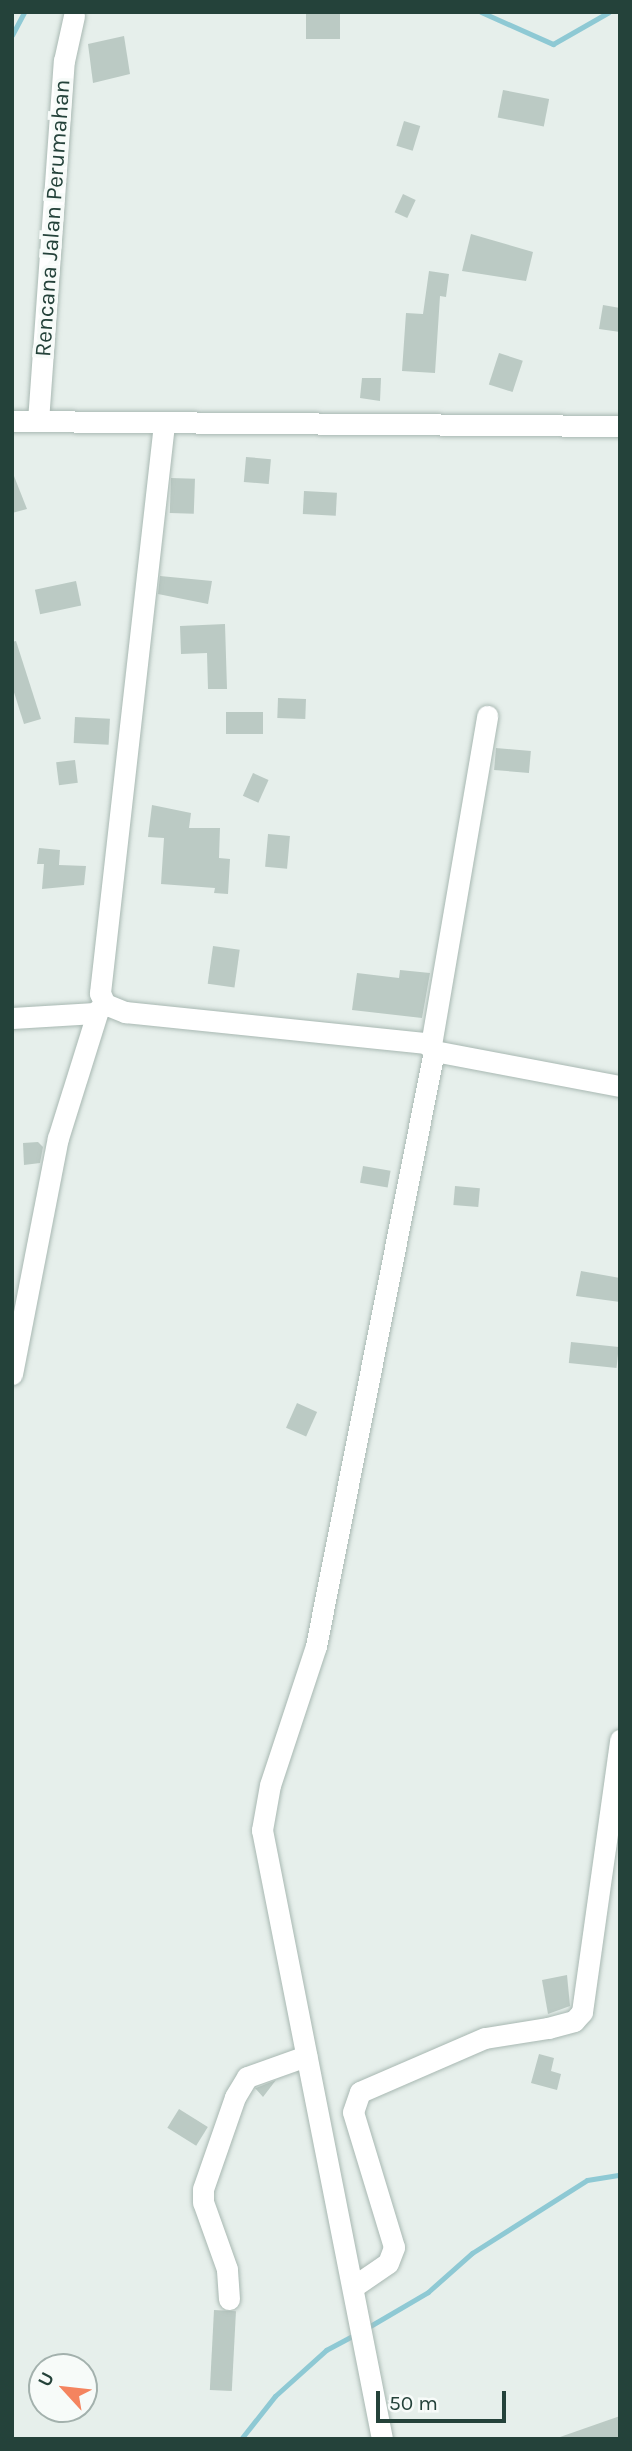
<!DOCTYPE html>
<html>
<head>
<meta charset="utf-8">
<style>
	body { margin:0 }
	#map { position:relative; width:632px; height:2451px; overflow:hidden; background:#e6efeb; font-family:Karla,sans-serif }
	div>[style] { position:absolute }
	.stream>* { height:5px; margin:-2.5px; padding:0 2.5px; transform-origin:2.5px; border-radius:2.5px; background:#8ec9d4 }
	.building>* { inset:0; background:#bbcac4; transform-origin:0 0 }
	.roads { filter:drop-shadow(0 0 2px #a8b8b2) drop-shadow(0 0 2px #a8b8b2) }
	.minor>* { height:21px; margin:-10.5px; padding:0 10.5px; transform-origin:10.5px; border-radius:10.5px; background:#fff }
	span { translate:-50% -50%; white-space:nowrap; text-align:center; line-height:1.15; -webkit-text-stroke:7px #f7fbf9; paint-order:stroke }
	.street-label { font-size:23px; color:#24423a }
	.frame { position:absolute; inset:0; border:14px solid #24423a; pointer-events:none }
	.north { position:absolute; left:28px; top:2353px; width:70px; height:70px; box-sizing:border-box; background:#f7fbf9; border:2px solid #a3b1ad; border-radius:50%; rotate:297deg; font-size:19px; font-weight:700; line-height:28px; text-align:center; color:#24423a }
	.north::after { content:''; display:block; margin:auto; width:24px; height:32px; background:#f4845f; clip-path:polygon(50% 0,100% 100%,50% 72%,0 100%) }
	.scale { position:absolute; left:376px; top:2391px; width:130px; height:32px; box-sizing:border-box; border:4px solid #24423a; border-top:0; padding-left:9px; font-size:21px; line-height:24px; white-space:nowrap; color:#24423a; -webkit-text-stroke:5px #f7fbf9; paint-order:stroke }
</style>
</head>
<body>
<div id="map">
	<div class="stream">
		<i style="left:481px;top:12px;width:79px;rotate:24deg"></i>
		<i style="left:553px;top:44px;width:64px;rotate:-29.7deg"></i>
		<i style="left:12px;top:35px;width:26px;rotate:-62deg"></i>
		<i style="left:365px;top:2329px;width:73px;rotate:-30.4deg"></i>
		<i style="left:428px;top:2292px;width:59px;rotate:-41.6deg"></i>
		<i style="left:472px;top:2253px;width:136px;rotate:-32.4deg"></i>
		<i style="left:587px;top:2180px;width:33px;rotate:-9deg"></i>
		<i style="left:241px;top:2439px;width:55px;rotate:-51.7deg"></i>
		<i style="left:275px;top:2396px;width:69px;rotate:-42deg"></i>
		<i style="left:326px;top:2350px;width:34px;rotate:-28deg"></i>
	</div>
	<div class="building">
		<i style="left:306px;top:12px;width:34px;height:27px"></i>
		<i style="clip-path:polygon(124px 36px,130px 74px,93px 83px,88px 44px)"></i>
		<i style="left:503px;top:90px;width:47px;height:28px;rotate:11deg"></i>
		<i style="left:404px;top:121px;width:17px;height:26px;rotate:17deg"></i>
		<i style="left:403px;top:194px;width:14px;height:20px;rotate:25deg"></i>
		<i style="clip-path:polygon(471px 234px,533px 252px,526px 281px,462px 271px)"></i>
		<i style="clip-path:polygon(429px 271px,449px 274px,446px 297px,440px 296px,435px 373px,402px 371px,406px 313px,423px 314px)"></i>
		<i style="clip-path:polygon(603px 305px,620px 308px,620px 332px,599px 329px)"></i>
		<i style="left:499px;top:353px;width:25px;height:33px;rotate:18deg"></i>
		<i style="clip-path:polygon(362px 378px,381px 378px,380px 401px,360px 398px)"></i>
		<i style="left:246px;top:457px;width:25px;height:25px;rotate:5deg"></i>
		<i style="clip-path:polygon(12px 471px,27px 509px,12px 513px)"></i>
		<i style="left:171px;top:478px;width:24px;height:35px;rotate:2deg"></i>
		<i style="left:304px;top:491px;width:33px;height:23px;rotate:3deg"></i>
		<i style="clip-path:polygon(160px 576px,212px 581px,208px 604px,158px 594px)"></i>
		<i style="left:76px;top:581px;width:25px;height:42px;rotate:78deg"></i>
		<i style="clip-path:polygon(225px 624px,227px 689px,208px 689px,207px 653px,181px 654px,180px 626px)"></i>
		<i style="clip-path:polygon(16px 641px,41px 719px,24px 724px,12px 686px,12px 642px)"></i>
		<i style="left:278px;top:698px;width:28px;height:20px;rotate:2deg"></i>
		<i style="left:226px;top:712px;width:37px;height:22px"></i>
		<i style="left:75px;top:717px;width:35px;height:26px;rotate:3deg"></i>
		<i style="left:496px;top:748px;width:35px;height:22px;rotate:5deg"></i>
		<i style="left:75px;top:760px;width:23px;height:19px;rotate:83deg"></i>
		<i style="left:253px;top:773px;width:17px;height:25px;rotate:24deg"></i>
		<i style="clip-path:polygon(152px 805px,191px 813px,189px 828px,220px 828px,219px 858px,230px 859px,228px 894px,214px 893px,215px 888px,161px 884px,164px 838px,148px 837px)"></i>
		<i style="left:268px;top:834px;width:22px;height:33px;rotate:5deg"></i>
		<i style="clip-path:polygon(39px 848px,60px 850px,59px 865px,86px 866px,84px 885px,42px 889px,44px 864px,37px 864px)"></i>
		<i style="left:213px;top:946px;width:27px;height:38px;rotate:8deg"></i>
		<i style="clip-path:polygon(400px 970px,430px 973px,422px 1018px,352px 1010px,357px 973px,399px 978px)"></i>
		<i style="clip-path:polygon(38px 1142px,43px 1147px,40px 1163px,24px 1165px,23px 1143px)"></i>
		<i style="left:363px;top:1166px;width:28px;height:17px;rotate:10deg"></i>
		<i style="left:455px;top:1186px;width:25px;height:19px;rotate:5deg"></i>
		<i style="clip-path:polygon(581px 1271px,620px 1278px,620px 1302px,576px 1296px)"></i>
		<i style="left:571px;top:1342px;width:48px;height:21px;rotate:6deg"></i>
		<i style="left:297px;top:1403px;width:22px;height:27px;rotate:24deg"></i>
		<i style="clip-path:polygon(567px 1975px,570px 2006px,548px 2014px,542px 1980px)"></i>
		<i style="clip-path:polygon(539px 2054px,554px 2058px,551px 2071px,561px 2074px,557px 2090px,531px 2083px)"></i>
		<i style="clip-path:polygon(276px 2080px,263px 2097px,255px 2088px,256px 2088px)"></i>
		<i style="left:179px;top:2109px;width:34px;height:22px;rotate:32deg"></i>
		<i style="left:214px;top:2310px;width:22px;height:80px;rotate:3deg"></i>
		<i style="clip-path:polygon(620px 2416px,620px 2439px,561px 2439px,560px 2437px)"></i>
	</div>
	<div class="roads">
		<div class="minor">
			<i style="left:12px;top:421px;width:608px;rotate:0.47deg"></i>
			<i style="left:38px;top:421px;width:361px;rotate:-85.9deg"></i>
			<i style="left:64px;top:61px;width:46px;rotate:-77.5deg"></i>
			<i style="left:164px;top:424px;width:573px;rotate:96.42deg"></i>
			<i style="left:100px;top:993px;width:12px;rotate:66deg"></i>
			<i style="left:105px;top:1004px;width:22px;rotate:22deg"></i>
			<i style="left:125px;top:1012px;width:303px;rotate:5.9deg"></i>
			<i style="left:426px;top:1043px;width:11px;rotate:45deg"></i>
			<i style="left:434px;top:1051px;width:607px;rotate:101.22deg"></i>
			<i style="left:316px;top:1646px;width:146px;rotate:108.3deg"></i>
			<i style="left:270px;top:1785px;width:46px;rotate:100.1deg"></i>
			<i style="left:262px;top:1830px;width:621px;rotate:78.85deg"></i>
			<i style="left:12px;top:1018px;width:83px;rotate:-3.4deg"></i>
			<i style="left:95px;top:1013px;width:13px;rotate:-42deg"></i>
			<i style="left:431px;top:1045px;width:334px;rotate:-80.3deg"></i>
			<i style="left:434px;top:1051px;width:189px;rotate:10.7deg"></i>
			<i style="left:12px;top:1374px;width:240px;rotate:-79deg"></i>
			<i style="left:58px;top:1138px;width:134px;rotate:-72.6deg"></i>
			<i style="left:353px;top:2287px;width:42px;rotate:-34.4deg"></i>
			<i style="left:388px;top:2263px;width:17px;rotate:-69deg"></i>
			<i style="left:394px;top:2247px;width:141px;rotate:-106.9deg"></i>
			<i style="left:353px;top:2112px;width:21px;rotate:-71deg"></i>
			<i style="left:360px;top:2092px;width:136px;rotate:-23.4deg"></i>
			<i style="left:485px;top:2038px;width:64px;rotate:-9deg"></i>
			<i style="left:548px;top:2028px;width:27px;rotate:-15deg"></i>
			<i style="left:574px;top:2021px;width:12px;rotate:-48deg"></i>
			<i style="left:582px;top:2012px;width:275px;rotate:-82deg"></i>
			<i style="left:229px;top:2299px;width:30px;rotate:-94deg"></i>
			<i style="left:227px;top:2269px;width:71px;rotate:-109.7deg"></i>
			<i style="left:203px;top:2202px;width:13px;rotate:-90deg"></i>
			<i style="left:203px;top:2189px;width:97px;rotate:-70.8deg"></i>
			<i style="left:235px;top:2097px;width:23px;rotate:-59deg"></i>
			<i style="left:247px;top:2077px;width:63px;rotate:-19.6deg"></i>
		</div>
	</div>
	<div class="street-label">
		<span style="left:53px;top:218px;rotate:-86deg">Rencana Jalan Perumahan</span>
	</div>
	<div class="frame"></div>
	<div class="north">U</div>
	<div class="scale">50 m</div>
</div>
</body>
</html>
